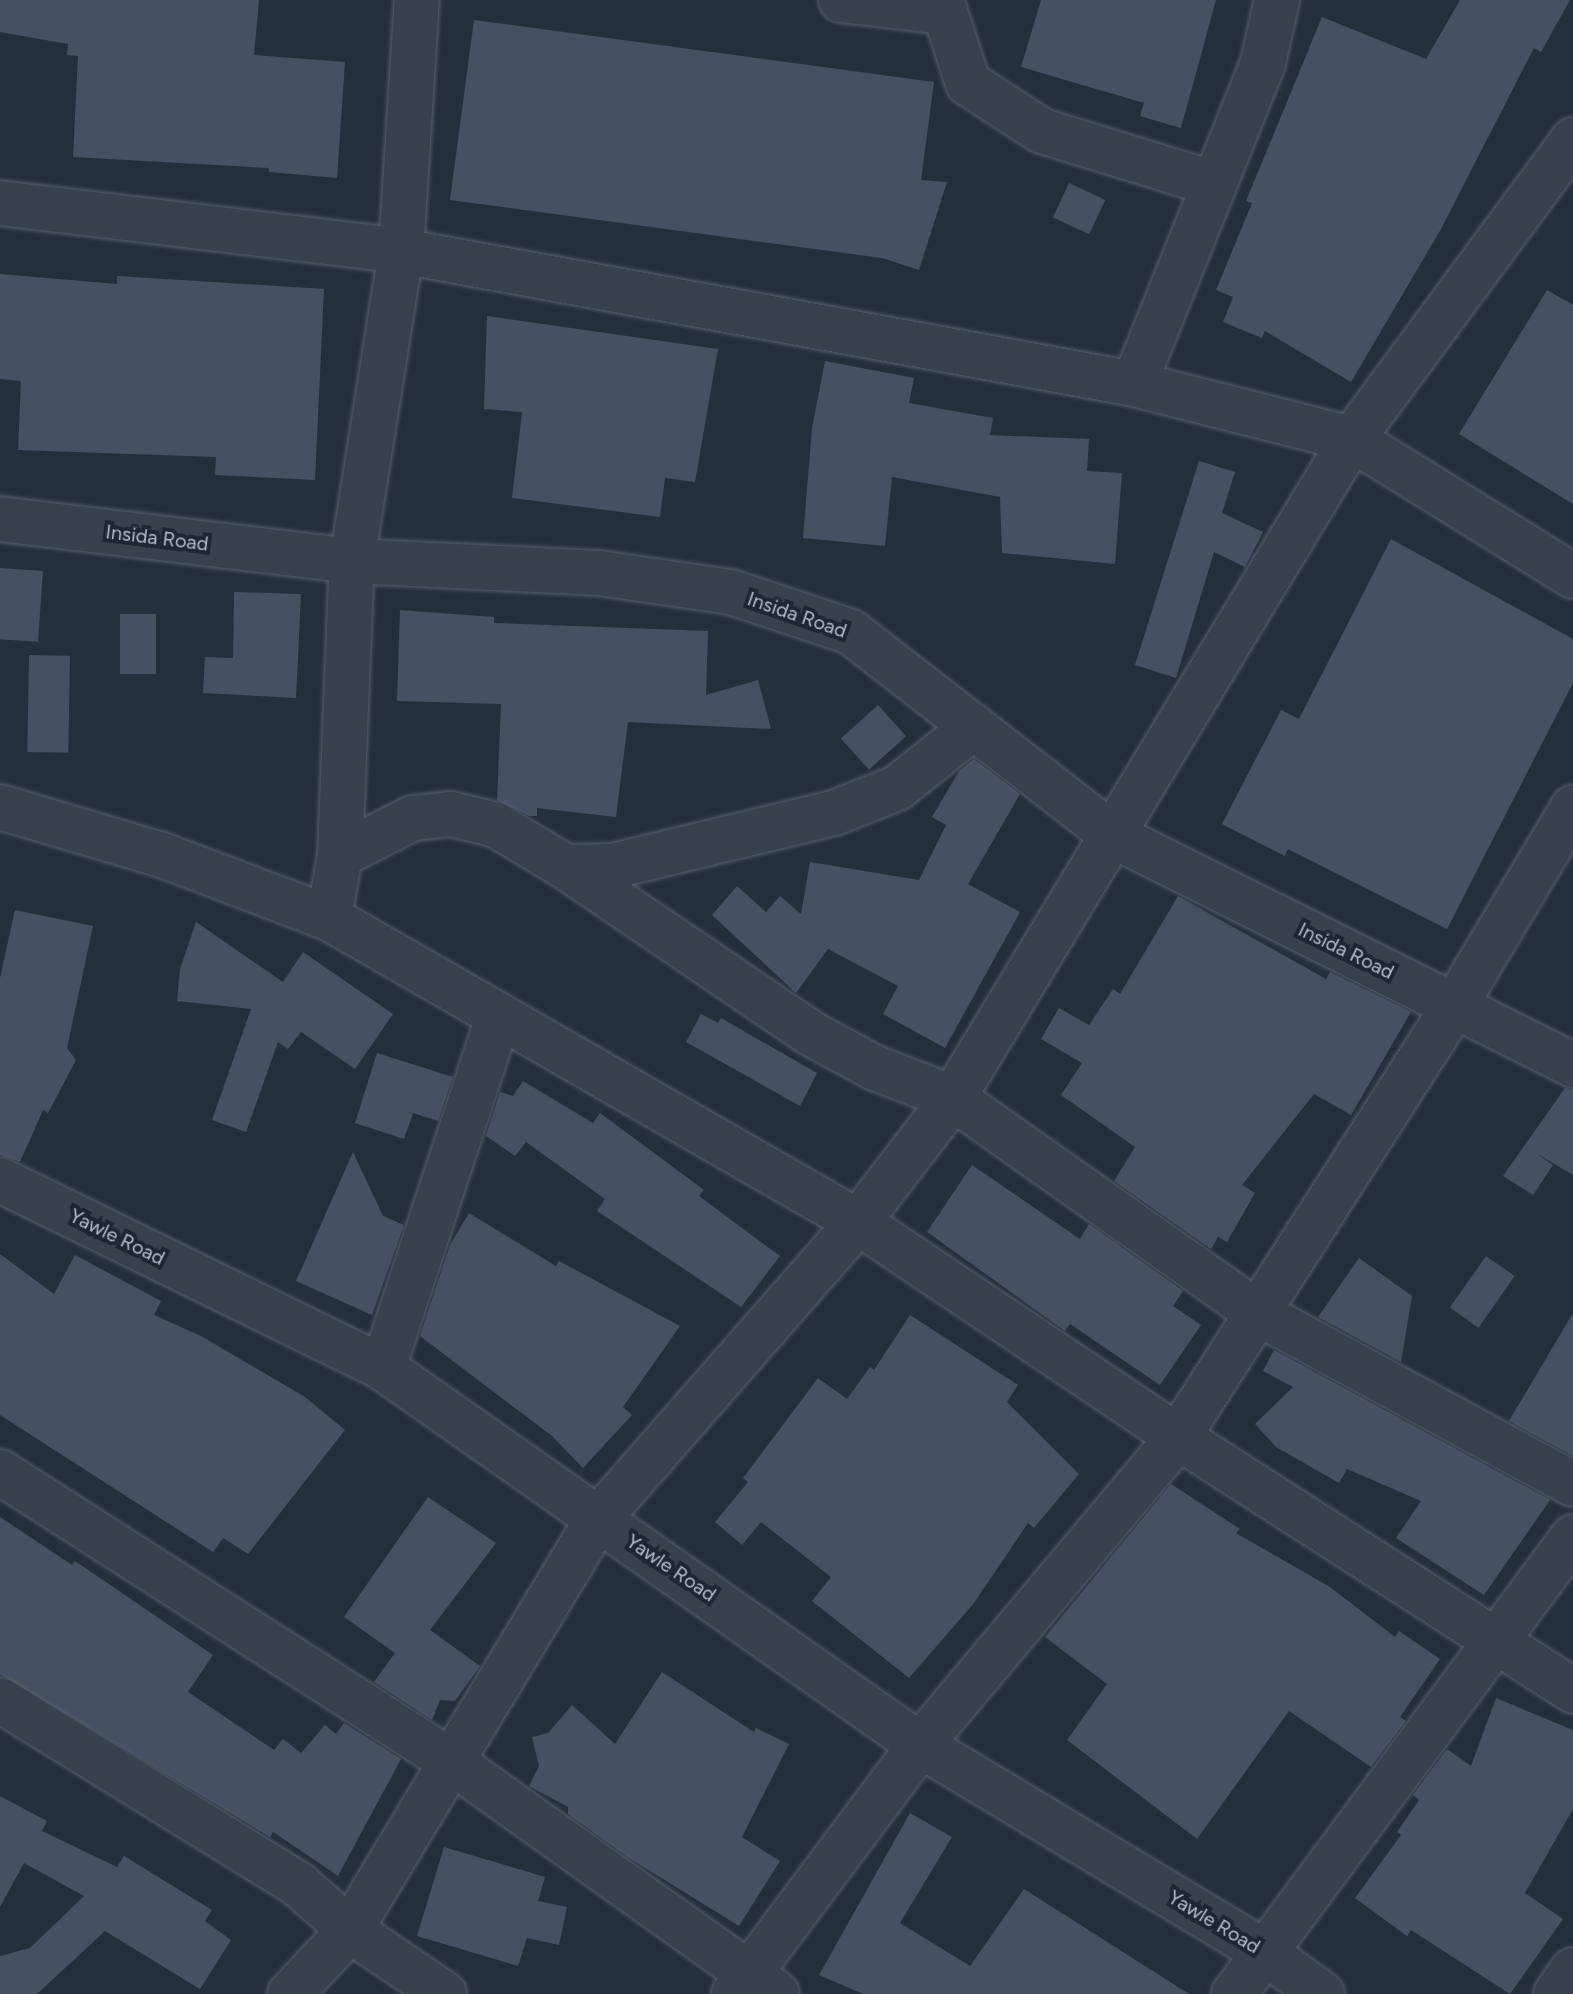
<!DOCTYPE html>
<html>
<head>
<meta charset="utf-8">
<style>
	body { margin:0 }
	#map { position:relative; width:1573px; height:1994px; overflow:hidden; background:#242f3e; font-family:Figtree,sans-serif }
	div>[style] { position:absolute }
	.building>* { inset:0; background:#455162; transform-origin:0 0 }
	.roads { filter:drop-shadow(0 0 2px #565f6c) drop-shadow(0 0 2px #565f6c) }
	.minor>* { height:44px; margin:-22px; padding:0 22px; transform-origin:22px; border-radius:22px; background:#38414e }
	span { translate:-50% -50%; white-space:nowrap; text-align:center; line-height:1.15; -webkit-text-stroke:8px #1d2633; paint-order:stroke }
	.street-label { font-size:20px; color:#b4bcc9 }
</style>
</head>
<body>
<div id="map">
	<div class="building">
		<i style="clip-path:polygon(0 0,259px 0,254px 55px,345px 62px,337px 178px,269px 172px,269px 168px,73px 157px,78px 56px,67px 55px,68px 44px,0 32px)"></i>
		<i style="clip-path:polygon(1041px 0,1216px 0,1181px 128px,1140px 116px,1144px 103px,1021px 67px)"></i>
		<i style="clip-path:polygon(1460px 0,1570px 0,1541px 52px,1534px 48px,1441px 229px,1351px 382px,1265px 331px,1262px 338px,1223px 322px,1233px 297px,1216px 290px,1252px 203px,1246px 201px,1322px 17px,1426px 59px)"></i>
		<i style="clip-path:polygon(474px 20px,934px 82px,921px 180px,947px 182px,919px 270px,882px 258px,450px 200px)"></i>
		<i style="left:1069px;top:183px;width:40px;height:38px;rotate:25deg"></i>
		<i style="clip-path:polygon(0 274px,117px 284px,117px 276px,324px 289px,315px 480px,215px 475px,216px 457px,18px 450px,21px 381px,0 379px)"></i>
		<i style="clip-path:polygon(1547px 290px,1573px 305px,1573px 504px,1459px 434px)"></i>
		<i style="clip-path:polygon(487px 316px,718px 349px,695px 482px,665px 478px,660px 517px,512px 498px,522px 412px,484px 409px)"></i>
		<i style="clip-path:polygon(825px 361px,914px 378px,909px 403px,993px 418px,990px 435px,1089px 439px,1087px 471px,1122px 473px,1115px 564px,1002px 553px,1000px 497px,892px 477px,885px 546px,803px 538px,812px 428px)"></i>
		<i style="clip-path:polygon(1199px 461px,1235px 472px,1222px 513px,1263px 532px,1245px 567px,1214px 552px,1176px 678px,1135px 665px)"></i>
		<i style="clip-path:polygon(1391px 539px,1573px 639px,1573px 683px,1447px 929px,1288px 849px,1285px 856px,1222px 824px,1281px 710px,1299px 719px)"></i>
		<i style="left:0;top:568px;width:43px;height:71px;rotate:4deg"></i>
		<i style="clip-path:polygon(234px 592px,301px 594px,296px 698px,203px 693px,205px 657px,233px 658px)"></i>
		<i style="clip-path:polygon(400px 610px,494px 617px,494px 623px,708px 631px,706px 695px,758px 680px,771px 729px,628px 722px,616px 817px,537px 808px,537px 816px,529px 816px,497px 800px,501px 704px,397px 701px)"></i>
		<i style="left:120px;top:614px;width:36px;height:60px"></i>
		<i style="left:29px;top:655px;width:41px;height:97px;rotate:1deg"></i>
		<i style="left:878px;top:705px;width:42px;height:50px;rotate:48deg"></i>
		<i style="clip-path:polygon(974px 759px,1020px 794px,968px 884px,1020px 912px,945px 1048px,883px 1014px,898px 986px,828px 949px,796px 993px,712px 915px,737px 886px,766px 912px,780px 896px,801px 914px,810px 862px,919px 880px,946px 825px,932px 817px,959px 771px)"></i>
		<i style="clip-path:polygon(1178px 896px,1326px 979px,1330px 972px,1411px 1012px,1351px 1115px,1314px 1094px,1242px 1185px,1255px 1193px,1227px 1242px,1218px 1237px,1211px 1249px,1114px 1181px,1135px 1147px,1061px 1095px,1082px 1063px,1041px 1039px,1059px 1008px,1089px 1025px,1113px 989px,1120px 994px)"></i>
		<i style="clip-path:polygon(15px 910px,93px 926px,67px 1048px,76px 1060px,48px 1113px,43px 1110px,20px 1162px,0 1155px,0 978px)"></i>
		<i style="clip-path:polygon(196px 922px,283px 982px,303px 952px,393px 1014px,355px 1069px,301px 1032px,288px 1049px,278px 1042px,246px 1132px,212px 1120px,251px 1009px,177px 1001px,180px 969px)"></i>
		<i style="clip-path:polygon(701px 1014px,718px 1023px,721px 1018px,817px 1073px,800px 1106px,686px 1042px)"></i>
		<i style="clip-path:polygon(377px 1053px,453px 1077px,438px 1121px,413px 1113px,404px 1139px,355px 1123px)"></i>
		<i style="clip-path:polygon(523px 1081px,593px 1123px,600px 1113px,704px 1190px,699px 1196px,780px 1256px,741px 1307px,597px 1211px,605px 1199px,526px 1142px,515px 1156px,486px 1136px,500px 1092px,513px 1096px)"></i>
		<i style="clip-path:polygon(1565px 1088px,1573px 1090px,1573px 1175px,1536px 1153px,1553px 1165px,1533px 1195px,1503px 1176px)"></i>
		<i style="clip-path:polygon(353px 1152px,383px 1216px,404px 1225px,372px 1315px,296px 1281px)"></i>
		<i style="clip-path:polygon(972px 1165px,1080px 1239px,1089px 1224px,1183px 1291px,1173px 1306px,1201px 1325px,1160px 1385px,1070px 1324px,1065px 1331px,927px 1232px)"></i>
		<i style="clip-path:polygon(469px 1213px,556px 1266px,559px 1261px,680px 1326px,623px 1407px,632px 1415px,583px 1468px,552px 1436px,420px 1336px,450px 1245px)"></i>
		<i style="clip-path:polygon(0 1254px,54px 1294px,75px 1255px,161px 1301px,154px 1315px,201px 1336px,305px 1397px,345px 1430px,248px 1554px,223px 1538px,213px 1552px,0 1415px)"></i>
		<i style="left:1486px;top:1256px;width:35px;height:63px;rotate:35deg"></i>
		<i style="clip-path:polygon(1359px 1258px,1412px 1296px,1401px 1362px,1318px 1317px)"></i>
		<i style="clip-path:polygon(1573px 1313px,1573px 1456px,1509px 1421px)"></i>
		<i style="clip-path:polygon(910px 1315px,1018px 1385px,1007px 1402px,1079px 1474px,1034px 1528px,1028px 1523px,974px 1603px,909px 1678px,812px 1601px,831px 1577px,761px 1522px,742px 1545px,715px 1522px,748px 1482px,743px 1478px,818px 1378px,847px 1399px,870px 1367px,874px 1370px)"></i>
		<i style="clip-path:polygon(1274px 1350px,1550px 1500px,1484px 1595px,1396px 1538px,1421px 1501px,1347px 1469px,1339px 1483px,1276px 1447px,1255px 1424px,1293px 1387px,1263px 1371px)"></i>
		<i style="clip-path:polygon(1171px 1484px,1240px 1529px,1236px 1533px,1330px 1587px,1395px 1637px,1399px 1631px,1440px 1659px,1400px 1717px,1406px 1721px,1371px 1767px,1289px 1711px,1197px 1839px,1067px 1740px,1107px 1684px,1045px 1637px)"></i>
		<i style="clip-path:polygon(428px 1497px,496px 1543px,430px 1630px,480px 1666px,455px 1701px,440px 1700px,432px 1720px,374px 1682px,395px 1653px,344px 1617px)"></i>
		<i style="clip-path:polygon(0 1517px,72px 1565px,75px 1561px,213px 1655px,188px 1692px,274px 1750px,283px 1739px,301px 1753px,325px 1725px,336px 1734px,344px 1723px,401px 1759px,338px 1876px,273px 1832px,270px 1837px,260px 1831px,0 1674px)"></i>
		<i style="clip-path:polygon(662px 1672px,754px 1732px,756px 1728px,789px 1744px,742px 1837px,780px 1861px,739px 1926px,629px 1858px,568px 1814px,568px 1807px,529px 1786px,539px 1766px,532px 1737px,548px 1733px,572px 1705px,615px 1744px)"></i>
		<i style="clip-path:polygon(1496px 1698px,1573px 1730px,1573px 1809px,1525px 1893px,1563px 1919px,1510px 1994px,1411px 1930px,1407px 1936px,1355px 1898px,1401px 1835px,1397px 1832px,1419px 1800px,1413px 1795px,1447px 1749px,1471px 1766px)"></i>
		<i style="clip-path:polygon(0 1796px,47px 1821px,42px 1831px,117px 1867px,124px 1856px,212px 1910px,205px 1921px,231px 1940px,200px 1989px,105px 1931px,37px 1994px,0 1994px,0 1956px,30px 1948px,84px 1896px,24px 1863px,0 1907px)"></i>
		<i style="clip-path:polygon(910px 1813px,952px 1837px,900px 1923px,970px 1966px,1024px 1889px,1189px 1994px,863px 1994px,819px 1975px)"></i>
		<i style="clip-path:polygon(444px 1847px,545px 1877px,538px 1901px,567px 1907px,559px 1945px,527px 1938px,518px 1966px,417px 1936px)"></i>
	</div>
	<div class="roads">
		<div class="minor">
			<i style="left:841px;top:0;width:105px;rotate:6.6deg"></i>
			<i style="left:945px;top:12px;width:75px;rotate:72.1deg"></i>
			<i style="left:968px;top:83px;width:88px;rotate:33deg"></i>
			<i style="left:1042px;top:131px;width:180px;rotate:17.1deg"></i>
			<i style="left:0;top:203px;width:404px;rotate:6.8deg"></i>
			<i style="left:401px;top:251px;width:745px;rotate:10.28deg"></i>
			<i style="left:1134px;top:384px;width:225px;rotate:14.2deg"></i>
			<i style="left:1352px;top:439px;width:260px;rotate:31.8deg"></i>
			<i style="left:1134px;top:384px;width:346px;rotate:-68.1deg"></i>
			<i style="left:1263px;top:63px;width:65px;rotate:-77.5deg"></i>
			<i style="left:0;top:519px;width:354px;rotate:6.8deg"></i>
			<i style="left:352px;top:561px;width:247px;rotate:2.8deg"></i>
			<i style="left:599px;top:573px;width:133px;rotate:8.2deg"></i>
			<i style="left:731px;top:592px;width:126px;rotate:18.4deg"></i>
			<i style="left:851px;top:632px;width:333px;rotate:37.8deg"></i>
			<i style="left:1114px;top:836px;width:513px;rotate:26.52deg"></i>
			<i style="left:0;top:807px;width:169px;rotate:16.5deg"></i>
			<i style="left:162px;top:855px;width:178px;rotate:20.7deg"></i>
			<i style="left:329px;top:918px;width:610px;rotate:29.88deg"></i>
			<i style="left:858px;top:1222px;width:386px;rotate:33.9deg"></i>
			<i style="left:1178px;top:1437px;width:470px;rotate:32.7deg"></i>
			<i style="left:340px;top:855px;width:82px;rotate:-26.9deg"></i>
			<i style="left:413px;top:818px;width:38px;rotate:-6deg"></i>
			<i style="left:451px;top:814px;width:46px;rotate:13.7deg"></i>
			<i style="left:496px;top:825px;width:82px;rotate:31deg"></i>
			<i style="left:566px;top:867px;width:47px;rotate:-1.2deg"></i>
			<i style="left:613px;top:866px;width:227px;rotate:-13.5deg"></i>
			<i style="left:834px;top:813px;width:68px;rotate:-21.6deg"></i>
			<i style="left:897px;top:788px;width:98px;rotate:-38.4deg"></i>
			<i style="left:566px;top:867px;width:295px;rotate:34.2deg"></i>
			<i style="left:810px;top:1033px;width:74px;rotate:28.3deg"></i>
			<i style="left:875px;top:1068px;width:84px;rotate:21deg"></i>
			<i style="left:953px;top:1098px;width:373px;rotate:35.2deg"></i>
			<i style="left:1258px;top:1313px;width:358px;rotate:28.5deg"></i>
			<i style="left:329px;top:918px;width:64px;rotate:-80.1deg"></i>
			<i style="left:340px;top:855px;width:294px;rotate:-87.7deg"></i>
			<i style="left:352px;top:561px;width:314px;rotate:-81deg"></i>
			<i style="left:401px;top:251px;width:252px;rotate:-86.4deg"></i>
			<i style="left:0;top:1180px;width:427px;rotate:26.1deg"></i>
			<i style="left:383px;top:1368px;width:656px;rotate:35.07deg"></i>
			<i style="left:920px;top:1745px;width:400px;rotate:31deg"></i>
			<i style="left:1263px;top:1951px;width:73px;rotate:36.1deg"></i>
			<i style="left:383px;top:1368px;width:367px;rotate:-71.8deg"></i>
			<i style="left:0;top:1472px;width:537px;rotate:32.68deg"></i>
			<i style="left:452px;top:1762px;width:399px;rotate:35.5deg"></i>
			<i style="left:0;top:1700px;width:350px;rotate:31.7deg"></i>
			<i style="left:298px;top:1884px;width:69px;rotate:41.5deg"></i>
			<i style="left:350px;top:1930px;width:114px;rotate:34.2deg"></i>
			<i style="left:290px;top:1994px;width:88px;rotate:-46.8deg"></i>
			<i style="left:350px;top:1930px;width:481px;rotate:-58.9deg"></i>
			<i style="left:599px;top:1518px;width:393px;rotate:-48.8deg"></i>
			<i style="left:858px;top:1222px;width:156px;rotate:-52.5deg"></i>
			<i style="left:953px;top:1098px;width:770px;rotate:-58.81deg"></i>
			<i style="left:1352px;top:439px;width:372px;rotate:-53.5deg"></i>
			<i style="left:734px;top:1994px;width:311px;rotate:-53.2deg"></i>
			<i style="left:920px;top:1745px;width:402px;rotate:-50deg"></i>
			<i style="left:1178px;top:1437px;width:513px;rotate:-57.33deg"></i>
			<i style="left:1455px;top:1005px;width:230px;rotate:-59.1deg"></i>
			<i style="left:1234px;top:1994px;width:569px;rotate:-53.43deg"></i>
			<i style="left:1556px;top:1994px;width:29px;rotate:-55deg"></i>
		</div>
	</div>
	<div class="street-label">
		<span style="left:157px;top:538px;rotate:7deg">Insida Road</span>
		<span style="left:797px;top:615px;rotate:19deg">Insida Road</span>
		<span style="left:1346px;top:951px;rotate:26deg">Insida Road</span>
		<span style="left:117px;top:1237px;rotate:26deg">Yawle Road</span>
		<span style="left:671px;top:1568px;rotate:34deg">Yawle Road</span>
		<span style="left:1214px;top:1922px;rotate:31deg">Yawle Road</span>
	</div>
</div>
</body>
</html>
